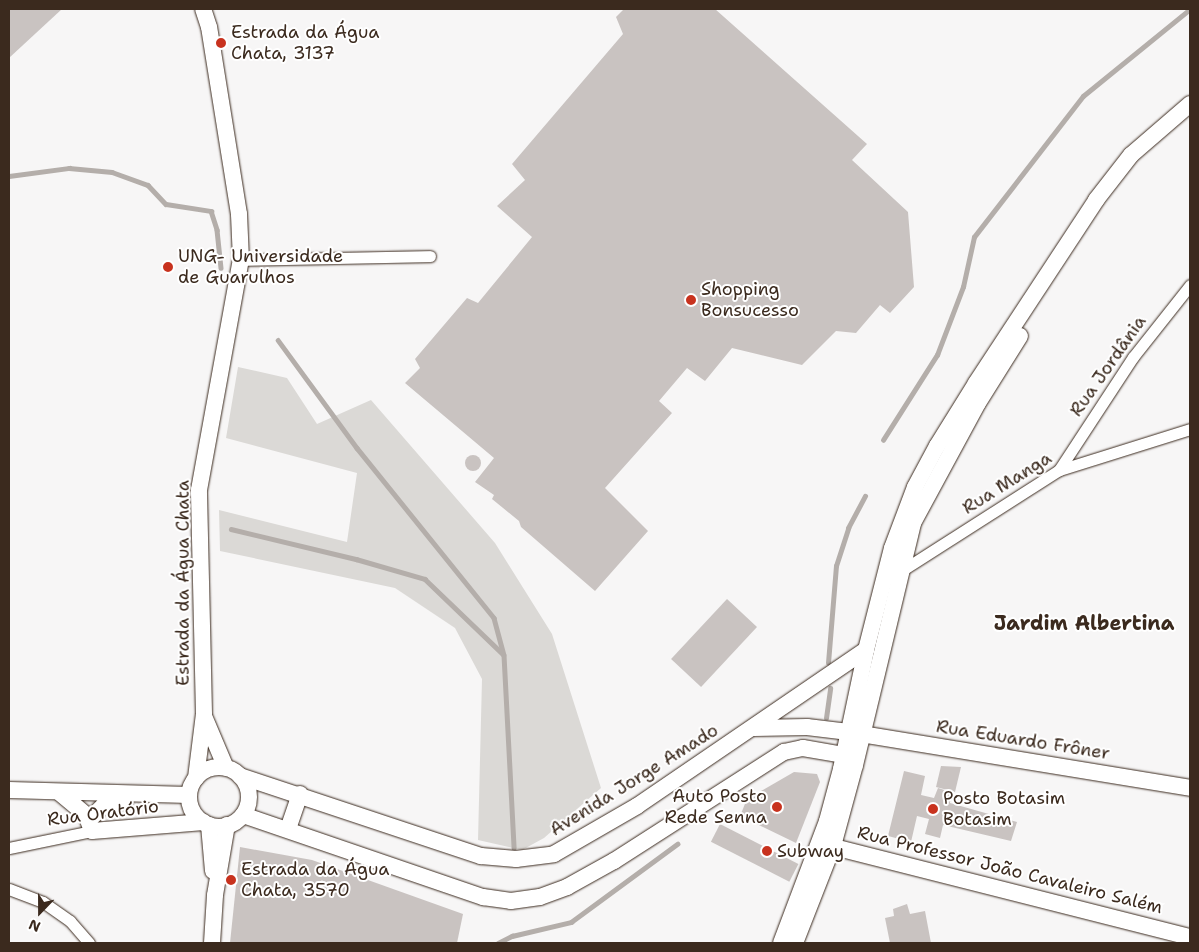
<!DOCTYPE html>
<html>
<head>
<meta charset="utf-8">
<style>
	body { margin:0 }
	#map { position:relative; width:1199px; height:952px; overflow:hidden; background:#f7f6f6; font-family:"Shantell Sans",sans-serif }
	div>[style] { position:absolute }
	.green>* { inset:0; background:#dbd9d6 }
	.stream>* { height:4.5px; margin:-2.25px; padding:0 2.25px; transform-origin:2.25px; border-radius:2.25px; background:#b4aeaa }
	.building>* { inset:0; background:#c9c3c1; transform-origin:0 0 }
	.round { border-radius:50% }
	.roads { filter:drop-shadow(0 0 1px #3b2a1e) drop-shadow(0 0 1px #3b2a1e) }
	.street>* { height:11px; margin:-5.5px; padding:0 5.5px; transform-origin:5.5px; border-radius:5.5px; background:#fff }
	.secondary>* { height:16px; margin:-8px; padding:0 8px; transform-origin:8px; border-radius:8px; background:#fff }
	.secondary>.ring { margin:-8px; padding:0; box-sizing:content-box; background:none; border:16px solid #fff; border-radius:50% }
	.dots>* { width:14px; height:14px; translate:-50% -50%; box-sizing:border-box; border:2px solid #fff; border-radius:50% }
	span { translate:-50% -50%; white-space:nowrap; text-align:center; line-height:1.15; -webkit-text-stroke:4px #fff; paint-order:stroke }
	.poi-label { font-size:18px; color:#3b2a1e }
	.left { translate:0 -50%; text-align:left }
	.right { translate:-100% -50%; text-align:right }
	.street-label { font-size:18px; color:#3b2a1e }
	.quarter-label { font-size:20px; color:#3b2a1e; font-weight:700 }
	.frame { position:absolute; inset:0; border:10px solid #3b2a1e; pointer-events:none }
	.north { position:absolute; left:15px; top:887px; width:50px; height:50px; -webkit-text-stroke:4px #fff; paint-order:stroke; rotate:202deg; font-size:14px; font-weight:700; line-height:20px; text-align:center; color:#3b2a1e }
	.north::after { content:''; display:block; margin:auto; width:18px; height:22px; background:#3b2a1e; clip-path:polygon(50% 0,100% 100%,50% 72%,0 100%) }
</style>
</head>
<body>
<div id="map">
	<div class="green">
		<i style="clip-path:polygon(238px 367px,287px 378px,317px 424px,371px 400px,495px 543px,552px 634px,601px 788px,544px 838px,522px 850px,478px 840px,482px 679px,455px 628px,395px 588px,220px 551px,219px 510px,347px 542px,357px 473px,226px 438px)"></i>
	</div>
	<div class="stream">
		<i style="left:9px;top:176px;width:61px;rotate:-7.6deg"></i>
		<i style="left:69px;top:168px;width:43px;rotate:5.3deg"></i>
		<i style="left:112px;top:172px;width:38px;rotate:20deg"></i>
		<i style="left:148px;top:185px;width:26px;rotate:47deg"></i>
		<i style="left:166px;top:204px;width:46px;rotate:8.8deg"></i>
		<i style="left:211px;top:211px;width:20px;rotate:72deg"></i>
		<i style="left:217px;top:230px;width:38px;rotate:84deg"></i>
		<i style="left:278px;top:340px;width:134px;rotate:53.8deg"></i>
		<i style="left:357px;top:448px;width:218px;rotate:51.1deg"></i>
		<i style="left:494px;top:618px;width:38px;rotate:75deg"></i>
		<i style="left:504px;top:655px;width:193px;rotate:87deg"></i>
		<i style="left:883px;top:440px;width:101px;rotate:-57.6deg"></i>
		<i style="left:937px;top:355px;width:73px;rotate:-69.1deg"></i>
		<i style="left:963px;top:287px;width:51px;rotate:-77.6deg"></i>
		<i style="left:974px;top:237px;width:178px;rotate:-52.3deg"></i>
		<i style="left:1083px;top:96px;width:138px;rotate:-39.1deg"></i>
		<i style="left:231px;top:529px;width:129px;rotate:13.5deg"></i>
		<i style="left:356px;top:559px;width:72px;rotate:16.2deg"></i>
		<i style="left:425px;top:579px;width:108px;rotate:43.9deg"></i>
		<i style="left:828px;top:663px;width:97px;rotate:-85.3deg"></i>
		<i style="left:836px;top:566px;width:40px;rotate:-72deg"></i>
		<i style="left:848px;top:528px;width:36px;rotate:-62deg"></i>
		<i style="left:826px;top:718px;width:30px;rotate:-82deg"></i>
		<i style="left:498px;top:943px;width:16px;rotate:-27deg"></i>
		<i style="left:512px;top:936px;width:61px;rotate:-13.3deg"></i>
		<i style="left:571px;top:922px;width:132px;rotate:-36.3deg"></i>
	</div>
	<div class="building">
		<i style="clip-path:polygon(9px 9px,62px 9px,9px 58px)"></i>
		<i style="clip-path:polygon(624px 9px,715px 9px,867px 144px,852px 160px,908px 212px,914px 287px,890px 313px,880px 305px,856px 333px,836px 331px,802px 365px,732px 348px,705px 381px,687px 368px,659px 401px,672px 413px,605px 488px,648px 531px,595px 591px,521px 527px,519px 521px,492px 499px,494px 495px,475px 482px,494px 458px,405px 383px,420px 368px,415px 359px,467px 298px,478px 303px,532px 237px,497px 206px,525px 180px,512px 164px,623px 34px,616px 17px)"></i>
		<i class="round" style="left:465px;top:455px;width:16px;height:16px"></i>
		<i style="left:727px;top:599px;width:41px;height:82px;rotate:43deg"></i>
		<i style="clip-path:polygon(941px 766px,961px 767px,955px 792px,936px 787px)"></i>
		<i style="clip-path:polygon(904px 771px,925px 776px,921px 795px,934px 798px,938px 788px,951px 792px,950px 803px,1017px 822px,1011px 841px,943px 825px,940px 838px,925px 834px,929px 819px,917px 816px,911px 842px,888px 836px)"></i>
		<i style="clip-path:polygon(794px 772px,817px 774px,820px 782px,796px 843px,740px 816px,747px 799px)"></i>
		<i style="left:720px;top:824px;width:88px;height:20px;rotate:27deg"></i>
		<i style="clip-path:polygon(240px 847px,312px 860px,463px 914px,457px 943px,230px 943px)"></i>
		<i style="clip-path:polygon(907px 904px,910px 914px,925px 911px,931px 943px,890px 943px,885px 918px,894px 916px,893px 909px)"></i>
	</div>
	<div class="roads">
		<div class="street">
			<i style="left:241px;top:260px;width:189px;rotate:-1.2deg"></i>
			<i style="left:1059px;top:470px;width:135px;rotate:-56.8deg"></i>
			<i style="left:1133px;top:357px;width:92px;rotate:-51.6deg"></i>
			<i style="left:898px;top:573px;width:191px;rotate:-32.6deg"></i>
			<i style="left:1059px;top:470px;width:137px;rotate:-17.4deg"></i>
			<i style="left:9px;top:848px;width:85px;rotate:-11.6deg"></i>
			<i style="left:9px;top:889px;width:36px;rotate:21deg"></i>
			<i style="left:43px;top:902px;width:33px;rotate:35deg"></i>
			<i style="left:70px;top:921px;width:29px;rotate:49deg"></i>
		</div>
		<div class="secondary">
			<i style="left:204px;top:716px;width:56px;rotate:67.1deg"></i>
			<i style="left:754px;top:728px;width:53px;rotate:-1.1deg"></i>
			<i style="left:807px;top:727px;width:42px;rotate:6.8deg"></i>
			<i style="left:849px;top:732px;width:346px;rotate:9.3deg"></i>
			<i class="ring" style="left:189px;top:767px;width:44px;height:44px"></i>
			<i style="left:240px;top:776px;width:254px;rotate:18.4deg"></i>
			<i style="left:481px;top:856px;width:35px;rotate:5deg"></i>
			<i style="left:516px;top:859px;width:38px;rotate:-7deg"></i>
			<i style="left:554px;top:854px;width:96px;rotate:-30deg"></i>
			<i style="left:637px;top:806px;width:277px;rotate:-34.3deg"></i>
			<i style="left:196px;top:778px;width:64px;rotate:-82.9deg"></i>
			<i style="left:204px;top:714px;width:224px;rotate:-91.3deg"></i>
			<i style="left:199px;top:490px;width:234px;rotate:-79.7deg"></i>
			<i style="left:241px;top:260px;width:46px;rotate:-92.5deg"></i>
			<i style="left:239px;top:214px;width:189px;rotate:-99.1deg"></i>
			<i style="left:209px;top:27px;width:19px;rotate:-108deg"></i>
			<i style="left:9px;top:790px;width:180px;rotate:1.6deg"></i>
			<i style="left:60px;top:793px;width:34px;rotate:40deg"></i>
			<i style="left:86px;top:815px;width:17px;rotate:69deg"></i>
			<i style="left:92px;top:831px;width:112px;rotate:-4.6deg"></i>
			<i style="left:243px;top:815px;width:254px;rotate:18.9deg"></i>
			<i style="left:483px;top:897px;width:28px;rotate:8deg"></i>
			<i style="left:511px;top:901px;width:29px;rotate:-8deg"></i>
			<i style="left:540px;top:897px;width:29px;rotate:-20deg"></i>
			<i style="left:567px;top:887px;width:54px;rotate:-29deg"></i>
			<i style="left:614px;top:861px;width:202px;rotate:-32.7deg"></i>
			<i style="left:784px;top:752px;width:19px;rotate:-12deg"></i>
			<i style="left:803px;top:748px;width:42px;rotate:9.7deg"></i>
			<i style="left:89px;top:820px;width:21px;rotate:-45deg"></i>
			<i style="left:104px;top:805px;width:21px;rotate:-11deg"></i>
			<i style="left:209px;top:825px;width:46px;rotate:85deg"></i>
			<i style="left:288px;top:829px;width:37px;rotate:-71deg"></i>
			<i style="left:822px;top:844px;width:380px;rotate:14.2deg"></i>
			<i style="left:212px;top:943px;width:48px;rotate:-86.4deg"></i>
			<i style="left:215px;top:895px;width:71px;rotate:-80.3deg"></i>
			<i style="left:781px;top:943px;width:130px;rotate:-69.3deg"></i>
			<i style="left:827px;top:821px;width:54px;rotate:-74.9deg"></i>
			<i style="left:841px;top:769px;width:122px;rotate:-78.1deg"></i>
			<i style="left:866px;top:650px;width:105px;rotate:-75.7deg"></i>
			<i style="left:892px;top:548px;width:65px;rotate:-69.3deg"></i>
			<i style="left:915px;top:487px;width:47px;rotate:-61.8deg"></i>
			<i style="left:937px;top:446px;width:74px;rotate:-58.2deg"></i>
			<i style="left:976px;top:383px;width:219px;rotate:-56.7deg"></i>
			<i style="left:1096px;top:200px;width:57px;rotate:-52.1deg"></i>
			<i style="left:1131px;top:155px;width:78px;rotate:-40.8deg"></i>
			<i style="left:795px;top:943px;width:104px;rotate:-68.6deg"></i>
			<i style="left:833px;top:846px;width:84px;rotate:-74.8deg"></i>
			<i style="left:855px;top:765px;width:249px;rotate:-76.5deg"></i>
			<i style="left:913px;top:523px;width:136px;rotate:-61.6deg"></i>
			<i style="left:978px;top:403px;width:79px;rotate:-57.9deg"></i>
		</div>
	</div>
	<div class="dots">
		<i style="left:221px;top:43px;background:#c8321e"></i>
		<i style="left:168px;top:267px;background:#c8321e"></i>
		<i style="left:691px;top:300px;background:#c8321e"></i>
		<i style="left:777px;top:807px;background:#c8321e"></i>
		<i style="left:933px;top:809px;background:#c8321e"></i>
		<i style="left:767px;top:851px;background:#c8321e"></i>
		<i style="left:231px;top:880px;background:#c8321e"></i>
	</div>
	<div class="poi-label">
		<span class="left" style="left:231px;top:43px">Estrada da Água<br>Chata, 3137</span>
		<span class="left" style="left:178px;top:267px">UNG- Universidade<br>de Guarulhos</span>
		<span class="left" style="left:701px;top:300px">Shopping<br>Bonsucesso</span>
		<span class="right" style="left:767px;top:807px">Auto Posto<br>Rede Senna</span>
		<span class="left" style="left:943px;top:809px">Posto Botasim<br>Botasim</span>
		<span class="left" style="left:777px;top:851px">Subway</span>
		<span class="left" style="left:241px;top:880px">Estrada da Água<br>Chata, 3570</span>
	</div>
	<div class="street-label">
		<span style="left:1108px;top:366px;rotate:-55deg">Rua Jordânia</span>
		<span style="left:1007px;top:483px;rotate:-32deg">Rua Manga</span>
		<span style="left:183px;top:583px;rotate:-90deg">Estrada da Água Chata</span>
		<span style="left:1023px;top:740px;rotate:9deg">Rua Eduardo Frôner</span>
		<span style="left:634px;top:780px;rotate:-32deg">Avenida Jorge Amado</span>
		<span style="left:103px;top:813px;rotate:-7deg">Rua Oratório</span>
		<span style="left:1010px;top:870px;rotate:14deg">Rua Professor João Cavaleiro Salém</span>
	</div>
	<div class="quarter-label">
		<span style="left:1084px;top:623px">Jardim Albertina</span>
	</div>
	<div class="frame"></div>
	<div class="north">N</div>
</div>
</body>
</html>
